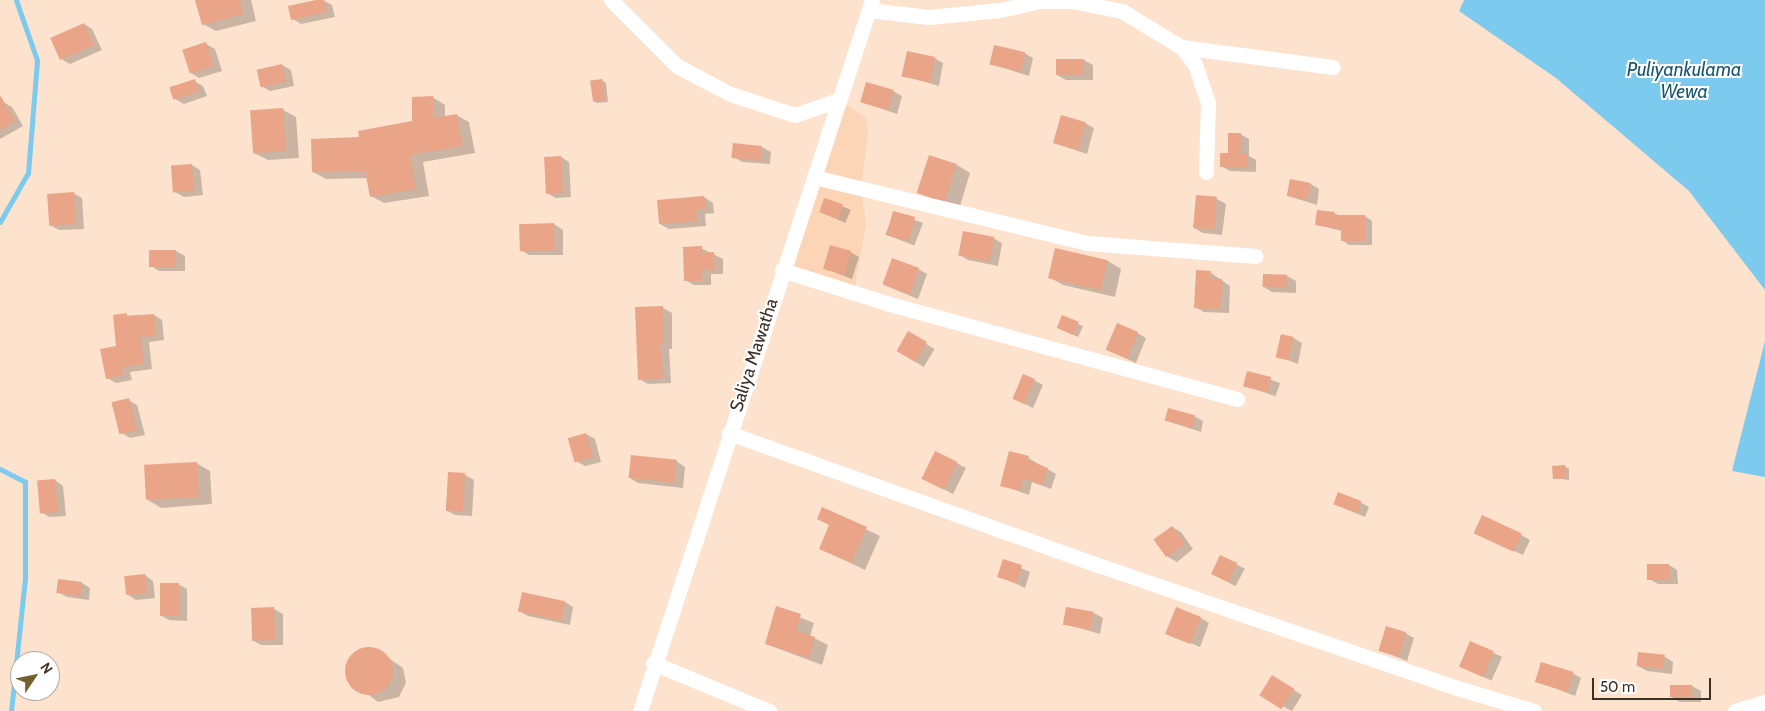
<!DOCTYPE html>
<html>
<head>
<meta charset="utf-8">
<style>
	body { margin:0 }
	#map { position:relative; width:1765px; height:711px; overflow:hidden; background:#fde2ce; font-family:Cabin,sans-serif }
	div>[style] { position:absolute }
	.built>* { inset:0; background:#fcd4b6 }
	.water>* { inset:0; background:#7ccaee }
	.shadow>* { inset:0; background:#0003; transform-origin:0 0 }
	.stream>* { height:5px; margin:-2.5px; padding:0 2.5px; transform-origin:2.5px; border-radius:2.5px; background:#7ccaee }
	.building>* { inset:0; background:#eaa488; transform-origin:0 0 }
	.round { border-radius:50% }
	.street>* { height:15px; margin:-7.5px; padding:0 7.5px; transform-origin:7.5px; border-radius:7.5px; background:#fff }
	span { translate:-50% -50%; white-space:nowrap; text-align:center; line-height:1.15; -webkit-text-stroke:4px #fff; paint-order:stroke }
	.street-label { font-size:18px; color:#3d3026 }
	.water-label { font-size:19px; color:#195770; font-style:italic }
	.north { position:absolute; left:10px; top:651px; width:50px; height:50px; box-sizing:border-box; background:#fff; border:1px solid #b1aca8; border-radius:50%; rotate:56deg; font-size:14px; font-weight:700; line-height:20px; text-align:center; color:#3d3026 }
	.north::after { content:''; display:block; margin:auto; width:18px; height:22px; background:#73602e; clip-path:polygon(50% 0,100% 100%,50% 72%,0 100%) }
	.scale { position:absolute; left:1592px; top:678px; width:119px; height:22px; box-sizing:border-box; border:2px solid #3d3026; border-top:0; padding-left:6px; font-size:15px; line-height:18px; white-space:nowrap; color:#3d3026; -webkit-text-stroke:4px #fff; paint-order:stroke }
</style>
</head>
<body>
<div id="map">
	<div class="built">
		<i style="clip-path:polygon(838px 100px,865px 117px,868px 131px,861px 190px,866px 224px,854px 291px,782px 270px)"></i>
	</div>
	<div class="water">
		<i style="clip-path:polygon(1464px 0,1765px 0,1765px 290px,1689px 191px,1556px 78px,1459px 11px)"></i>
		<i style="clip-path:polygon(1765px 341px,1765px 477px,1732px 471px)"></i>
	</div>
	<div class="shadow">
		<i style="clip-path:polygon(196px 0,251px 0,256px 21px,216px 31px,203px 24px)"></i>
		<i style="clip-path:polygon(322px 0,332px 5px,335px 17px,301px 24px,293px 19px)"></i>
		<i style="clip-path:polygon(84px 24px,92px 29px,102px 50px,70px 64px,61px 59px)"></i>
		<i style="clip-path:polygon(206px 44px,215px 49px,222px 71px,199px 78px,191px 73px)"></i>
		<i style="clip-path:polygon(1024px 53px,1033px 58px,1029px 76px,991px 64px)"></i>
		<i style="clip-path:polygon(934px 58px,943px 63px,939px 86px,904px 76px)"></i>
		<i style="clip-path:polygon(1084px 60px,1093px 65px,1093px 80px,1066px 80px,1057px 75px)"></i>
		<i style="clip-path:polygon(282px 65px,291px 70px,294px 86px,270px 91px,261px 86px)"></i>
		<i style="clip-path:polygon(602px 80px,606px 83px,608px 102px,597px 103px,593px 101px)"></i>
		<i style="clip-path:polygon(194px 81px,203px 86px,207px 96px,184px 104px,175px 99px)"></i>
		<i style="clip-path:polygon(893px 91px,902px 96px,897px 114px,862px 102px)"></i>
		<i style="clip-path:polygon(432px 97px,445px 105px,445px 117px,456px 115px,469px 122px,475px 153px,423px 162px,429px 196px,384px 203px,371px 196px,368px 178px,326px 179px,313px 172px,361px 138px,414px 122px)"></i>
		<i style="clip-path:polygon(3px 102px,12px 107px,23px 126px,0 139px,0 104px)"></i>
		<i style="clip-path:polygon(283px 110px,296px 117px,299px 158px,268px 160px,254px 153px)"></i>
		<i style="clip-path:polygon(1085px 123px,1094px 128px,1087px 154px,1054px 143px)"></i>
		<i style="clip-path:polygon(1240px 134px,1249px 139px,1249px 156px,1256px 160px,1256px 172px,1230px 171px,1221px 166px)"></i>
		<i style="clip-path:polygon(762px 147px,771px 152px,770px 164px,742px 162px,734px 157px)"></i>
		<i style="clip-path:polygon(561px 157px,569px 162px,571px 197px,556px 198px,547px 193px)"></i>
		<i style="clip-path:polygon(192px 165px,200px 170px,203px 195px,184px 197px,175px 192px)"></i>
		<i style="clip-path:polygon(957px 165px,970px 173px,960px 206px,933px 200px,920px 192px)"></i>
		<i style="clip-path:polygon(1311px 184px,1319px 189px,1317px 205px,1288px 196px)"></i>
		<i style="clip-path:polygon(73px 193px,82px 198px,84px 229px,59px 230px,50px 225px)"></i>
		<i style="clip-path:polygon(1197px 196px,1217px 199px,1226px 204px,1222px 235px,1203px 233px,1194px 228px)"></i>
		<i style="clip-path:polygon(704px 197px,713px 203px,714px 213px,705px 214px,706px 226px,669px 229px,660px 224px)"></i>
		<i style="left:825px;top:199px;width:28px;height:14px;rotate:23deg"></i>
		<i style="left:894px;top:212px;width:31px;height:24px;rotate:21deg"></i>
		<i style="clip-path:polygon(1334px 213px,1340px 216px,1365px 216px,1372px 221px,1372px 245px,1349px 245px,1342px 240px,1342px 231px,1317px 225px)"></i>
		<i style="clip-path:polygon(554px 224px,563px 230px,563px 255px,529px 255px,521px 250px)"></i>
		<i style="clip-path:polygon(993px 238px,1002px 243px,998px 266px,968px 260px,960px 255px)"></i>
		<i style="clip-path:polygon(701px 248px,723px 259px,723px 274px,711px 274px,711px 285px,694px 285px,685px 280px)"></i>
		<i style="clip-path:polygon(1056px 249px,1108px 261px,1121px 269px,1115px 297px,1063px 285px,1049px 277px)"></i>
		<i style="clip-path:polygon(176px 251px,185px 256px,185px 271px,159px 271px,151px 266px)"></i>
		<i style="clip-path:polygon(850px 252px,859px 257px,852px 279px,824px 268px)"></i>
		<i style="clip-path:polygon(918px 269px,927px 274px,918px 299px,884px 285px)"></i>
		<i style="clip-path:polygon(1210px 272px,1230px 286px,1229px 313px,1204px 312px,1195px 307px)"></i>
		<i style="clip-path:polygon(1264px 275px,1287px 276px,1296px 281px,1296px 293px,1272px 292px,1264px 287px)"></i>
		<i style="clip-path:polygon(663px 308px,672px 313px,672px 349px,669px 349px,671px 383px,648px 384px,639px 379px)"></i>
		<i style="clip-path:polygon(154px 315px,162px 320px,164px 340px,149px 342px,152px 369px,130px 372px,132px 380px,116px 383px,107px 378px,118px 347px,114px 316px)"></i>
		<i style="clip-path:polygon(1062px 316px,1083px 326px,1078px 337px,1062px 330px)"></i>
		<i style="left:908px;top:333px;width:31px;height:21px;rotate:31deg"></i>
		<i style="clip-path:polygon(1137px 333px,1146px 338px,1136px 363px,1108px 350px)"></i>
		<i style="clip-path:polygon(1293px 338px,1302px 343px,1298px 364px,1277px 356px)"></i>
		<i style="left:1248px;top:372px;width:34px;height:14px;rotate:19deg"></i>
		<i style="clip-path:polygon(1034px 380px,1043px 385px,1033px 408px,1014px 399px)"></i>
		<i style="clip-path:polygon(128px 400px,137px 405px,145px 435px,130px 438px,122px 433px)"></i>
		<i style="clip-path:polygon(1194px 416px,1203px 421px,1201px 432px,1167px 421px)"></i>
		<i style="clip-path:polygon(586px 434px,595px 439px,601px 462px,585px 466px,576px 461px)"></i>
		<i style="clip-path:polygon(936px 452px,966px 468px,953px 494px,932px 483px)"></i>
		<i style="clip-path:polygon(1028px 458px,1056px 474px,1051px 489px,1032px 482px,1029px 495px,1002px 485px)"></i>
		<i style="clip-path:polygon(676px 461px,685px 467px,683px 488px,638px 483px,630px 478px)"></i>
		<i style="clip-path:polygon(196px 463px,210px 471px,212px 504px,161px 508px,148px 500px)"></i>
		<i style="clip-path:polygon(1565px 466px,1569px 469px,1569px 480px,1554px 478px)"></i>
		<i style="clip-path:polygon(449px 474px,465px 475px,474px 480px,472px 516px,455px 515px,446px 510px)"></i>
		<i style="clip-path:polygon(55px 480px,63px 486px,66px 516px,49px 517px,41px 512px)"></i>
		<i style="clip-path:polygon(1360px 502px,1369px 507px,1365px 517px,1334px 504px)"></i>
		<i style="clip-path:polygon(823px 509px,880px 536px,865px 570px,820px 548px,830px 526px)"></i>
		<i style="clip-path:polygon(1172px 527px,1181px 532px,1193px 549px,1177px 562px,1168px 557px)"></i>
		<i style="clip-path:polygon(1521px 535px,1530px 540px,1523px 555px,1484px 537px)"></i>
		<i style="left:1221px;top:556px;width:27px;height:20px;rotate:28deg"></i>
		<i style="clip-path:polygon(1004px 561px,1030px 572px,1025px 588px,999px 576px)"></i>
		<i style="clip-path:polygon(1669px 565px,1677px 570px,1678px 584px,1658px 584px,1649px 579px)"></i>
		<i style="clip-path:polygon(145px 575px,153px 581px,155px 598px,136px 600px,128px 595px)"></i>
		<i style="clip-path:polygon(82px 583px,90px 588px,89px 600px,67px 597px,58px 592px)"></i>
		<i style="clip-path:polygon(178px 584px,187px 589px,187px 621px,169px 620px,160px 615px)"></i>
		<i style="clip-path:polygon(565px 602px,573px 607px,570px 625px,528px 616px,519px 611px)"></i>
		<i style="clip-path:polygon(777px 608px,814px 623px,810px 636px,828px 645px,822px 665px,766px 644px)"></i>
		<i style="clip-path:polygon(1067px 608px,1094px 613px,1103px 618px,1100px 634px,1065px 624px)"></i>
		<i style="clip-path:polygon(274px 609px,283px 614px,283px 645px,261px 645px,252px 640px)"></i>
		<i style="clip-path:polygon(1201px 618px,1209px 623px,1200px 647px,1167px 633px)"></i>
		<i style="clip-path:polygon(1405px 633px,1414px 638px,1407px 661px,1380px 650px)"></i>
		<i style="left:1471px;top:643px;width:34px;height:26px;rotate:24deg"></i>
		<i style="clip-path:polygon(362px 650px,377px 650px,403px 668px,406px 683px,399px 697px,378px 702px,348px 679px,351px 658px)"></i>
		<i style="clip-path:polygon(1665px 657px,1673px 662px,1672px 674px,1647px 671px,1638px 666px)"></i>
		<i style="clip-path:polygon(1572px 673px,1581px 678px,1575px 696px,1536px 681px)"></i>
		<i style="clip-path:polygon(1281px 682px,1302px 695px,1292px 711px,1261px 695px)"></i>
		<i style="clip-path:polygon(1692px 686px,1701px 691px,1701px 702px,1680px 702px,1671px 697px)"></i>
	</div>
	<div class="stream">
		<i style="left:0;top:222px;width:56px;rotate:-60.3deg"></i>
		<i style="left:28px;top:173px;width:113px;rotate:-85.4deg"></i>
		<i style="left:37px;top:60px;width:64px;rotate:-109.3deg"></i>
		<i style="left:0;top:469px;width:28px;rotate:27deg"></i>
		<i style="left:25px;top:482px;width:96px;rotate:90deg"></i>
		<i style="left:25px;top:578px;width:134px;rotate:96deg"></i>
	</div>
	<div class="building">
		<i style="clip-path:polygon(195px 0,240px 0,243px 14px,202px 25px)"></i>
		<i style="clip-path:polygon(316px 0,324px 0,327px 12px,291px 20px,288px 6px)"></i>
		<i style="left:84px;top:23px;width:24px;height:37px;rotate:66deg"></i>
		<i style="left:206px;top:42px;width:25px;height:25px;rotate:72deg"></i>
		<i style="left:994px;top:45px;width:32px;height:20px;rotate:13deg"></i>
		<i style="left:907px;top:51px;width:29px;height:26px;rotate:12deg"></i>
		<i style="left:1056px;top:59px;width:28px;height:16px"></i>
		<i style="left:282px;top:64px;width:18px;height:26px;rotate:77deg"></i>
		<i style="left:195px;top:79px;width:13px;height:27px;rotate:72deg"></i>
		<i style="left:602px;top:79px;width:21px;height:12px;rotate:82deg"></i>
		<i style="left:866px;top:82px;width:29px;height:21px;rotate:16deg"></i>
		<i style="clip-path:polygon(0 95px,15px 121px,0 130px)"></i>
		<i style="clip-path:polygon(433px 96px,433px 118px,457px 114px,462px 146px,410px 155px,416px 189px,370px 197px,365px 171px,312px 172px,311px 139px,359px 137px,358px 131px,412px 121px,412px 97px)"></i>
		<i style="left:283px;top:108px;width:43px;height:33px;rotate:86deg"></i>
		<i style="left:1061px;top:115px;width:26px;height:29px;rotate:16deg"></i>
		<i style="clip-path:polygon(1228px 133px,1241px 133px,1240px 154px,1247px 154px,1247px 168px,1220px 167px,1220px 153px,1228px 153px)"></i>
		<i style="left:733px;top:143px;width:29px;height:15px;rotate:6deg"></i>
		<i style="left:929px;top:155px;width:29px;height:40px;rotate:18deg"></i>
		<i style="left:561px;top:156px;width:37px;height:17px;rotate:87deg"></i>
		<i style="left:192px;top:164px;width:27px;height:21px;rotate:86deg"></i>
		<i style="left:1290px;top:179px;width:21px;height:17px;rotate:11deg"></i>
		<i style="left:74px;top:192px;width:32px;height:27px;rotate:86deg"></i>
		<i style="left:1196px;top:195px;width:21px;height:33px;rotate:5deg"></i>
		<i style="clip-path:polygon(704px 196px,706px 209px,696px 210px,697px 221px,659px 224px,657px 200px)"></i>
		<i style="left:824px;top:198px;width:20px;height:15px;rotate:18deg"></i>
		<i style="clip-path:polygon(1317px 210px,1335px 212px,1334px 215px,1365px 215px,1365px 241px,1341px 241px,1341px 229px,1315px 225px)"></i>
		<i style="left:893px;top:211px;width:23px;height:25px;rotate:15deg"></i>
		<i style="left:554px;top:223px;width:27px;height:35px;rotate:88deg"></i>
		<i style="left:963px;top:231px;width:32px;height:25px;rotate:11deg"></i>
		<i style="left:830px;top:245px;width:22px;height:25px;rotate:16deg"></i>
		<i style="clip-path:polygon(702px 246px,702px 253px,714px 252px,715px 270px,702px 270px,702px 281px,684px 281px,683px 247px)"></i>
		<i style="left:1055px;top:248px;width:54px;height:31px;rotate:13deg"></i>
		<i style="left:149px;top:250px;width:27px;height:17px"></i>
		<i style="left:892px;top:258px;width:29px;height:28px;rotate:20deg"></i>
		<i style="clip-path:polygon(1196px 270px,1211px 271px,1210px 279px,1222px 279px,1220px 309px,1194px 308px)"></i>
		<i style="left:1263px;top:274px;width:24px;height:13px;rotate:2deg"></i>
		<i style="clip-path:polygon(663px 306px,664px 345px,660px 345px,663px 378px,638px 380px,635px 307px)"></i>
		<i style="clip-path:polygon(127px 313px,127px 316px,154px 314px,156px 336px,140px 337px,144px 364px,122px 367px,124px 375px,106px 379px,100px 349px,116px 346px,113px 315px)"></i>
		<i style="left:1062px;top:315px;width:18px;height:14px;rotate:22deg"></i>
		<i style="left:1117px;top:323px;width:23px;height:29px;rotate:23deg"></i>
		<i style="left:908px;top:331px;width:22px;height:23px;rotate:30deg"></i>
		<i style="left:1281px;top:334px;width:13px;height:24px;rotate:13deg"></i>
		<i style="left:1247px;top:371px;width:25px;height:16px;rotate:14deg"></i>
		<i style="left:1023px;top:374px;width:13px;height:27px;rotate:23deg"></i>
		<i style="left:129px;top:398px;width:33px;height:18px;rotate:76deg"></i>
		<i style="left:1168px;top:408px;width:28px;height:13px;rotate:15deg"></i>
		<i style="left:586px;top:433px;width:25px;height:19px;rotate:74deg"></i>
		<i style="left:935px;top:451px;width:25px;height:31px;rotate:26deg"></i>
		<i style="clip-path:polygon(1009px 451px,1029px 456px,1028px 460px,1048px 468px,1042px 485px,1023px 478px,1020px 491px,1000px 486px)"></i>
		<i style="left:631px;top:455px;width:46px;height:23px;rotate:6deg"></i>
		<i style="left:197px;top:462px;width:35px;height:53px;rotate:87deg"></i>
		<i style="left:1565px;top:465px;width:13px;height:13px;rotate:86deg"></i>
		<i style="left:448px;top:472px;width:17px;height:39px;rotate:3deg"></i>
		<i style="left:55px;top:479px;width:33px;height:18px;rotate:85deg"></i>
		<i style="left:1338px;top:492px;width:25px;height:13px;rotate:21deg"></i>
		<i style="clip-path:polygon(822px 507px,867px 527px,851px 563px,819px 549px,829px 525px,817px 519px)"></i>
		<i style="left:1482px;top:515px;width:44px;height:20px;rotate:25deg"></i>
		<i style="left:1172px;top:526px;width:22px;height:23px;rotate:54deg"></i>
		<i style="left:1220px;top:555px;width:19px;height:21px;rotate:25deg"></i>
		<i style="left:1003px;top:559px;width:20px;height:19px;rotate:18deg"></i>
		<i style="left:1647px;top:564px;width:22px;height:16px"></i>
		<i style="left:145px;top:574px;width:19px;height:21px;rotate:84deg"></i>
		<i style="left:58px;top:579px;width:24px;height:14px;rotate:7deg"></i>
		<i style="left:160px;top:583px;width:19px;height:33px"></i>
		<i style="left:522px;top:592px;width:44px;height:20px;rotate:12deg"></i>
		<i style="clip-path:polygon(776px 606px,801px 614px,796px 631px,815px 637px,809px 658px,765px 644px)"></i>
		<i style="left:274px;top:607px;width:33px;height:23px;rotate:88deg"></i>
		<i style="left:1066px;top:607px;width:28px;height:18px;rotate:10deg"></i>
		<i style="left:1176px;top:607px;width:27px;height:29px;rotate:22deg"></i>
		<i style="left:1386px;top:626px;width:21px;height:26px;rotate:17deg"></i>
		<i style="left:1470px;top:641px;width:26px;height:28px;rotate:23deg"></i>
		<i class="round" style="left:345px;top:647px;width:48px;height:48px"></i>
		<i style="left:1638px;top:652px;width:27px;height:14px;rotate:6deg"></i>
		<i style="left:1541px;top:662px;width:34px;height:21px;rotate:17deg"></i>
		<i style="left:1272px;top:675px;width:26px;height:24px;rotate:32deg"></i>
		<i style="left:1670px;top:685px;width:22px;height:12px"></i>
	</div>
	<div class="street">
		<i style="left:611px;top:0;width:93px;rotate:45deg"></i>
		<i style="left:677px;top:66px;width:60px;rotate:27.8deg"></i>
		<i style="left:730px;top:94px;width:68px;rotate:17.9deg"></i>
		<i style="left:795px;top:115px;width:46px;rotate:-19.2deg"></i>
		<i style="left:869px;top:10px;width:60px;rotate:6.7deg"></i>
		<i style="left:929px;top:17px;width:71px;rotate:-5.6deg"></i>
		<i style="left:1000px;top:10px;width:41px;rotate:-12.7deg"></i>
		<i style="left:1040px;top:1px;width:31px"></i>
		<i style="left:1071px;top:1px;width:52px;rotate:11.1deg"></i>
		<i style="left:1122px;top:11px;width:69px;rotate:31.4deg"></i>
		<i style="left:1181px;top:47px;width:153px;rotate:7.5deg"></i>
		<i style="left:1181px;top:47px;width:22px;rotate:51deg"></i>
		<i style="left:1195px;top:64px;width:41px;rotate:71.6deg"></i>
		<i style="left:1208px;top:103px;width:69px;rotate:91.7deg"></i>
		<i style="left:814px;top:177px;width:281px;rotate:13.6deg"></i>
		<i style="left:1087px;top:243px;width:169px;rotate:4.4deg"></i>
		<i style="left:782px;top:270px;width:109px;rotate:17.6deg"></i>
		<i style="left:886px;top:303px;width:364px;rotate:15.3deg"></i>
		<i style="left:729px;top:433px;width:392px;rotate:19.7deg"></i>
		<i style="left:1098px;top:565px;width:384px;rotate:18.9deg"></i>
		<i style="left:1461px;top:689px;width:76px;rotate:16.8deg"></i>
		<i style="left:653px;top:663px;width:126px;rotate:22.5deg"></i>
		<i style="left:640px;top:711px;width:748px;rotate:-71.93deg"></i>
		<i style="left:1735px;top:711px;width:31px;rotate:-17deg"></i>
	</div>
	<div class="street-label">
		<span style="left:754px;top:355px;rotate:-72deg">Saliya Mawatha</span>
	</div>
	<div class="water-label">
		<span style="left:1684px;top:81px">Puliyankulama<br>Wewa</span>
	</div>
	<div class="north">N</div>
	<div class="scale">50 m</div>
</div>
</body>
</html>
